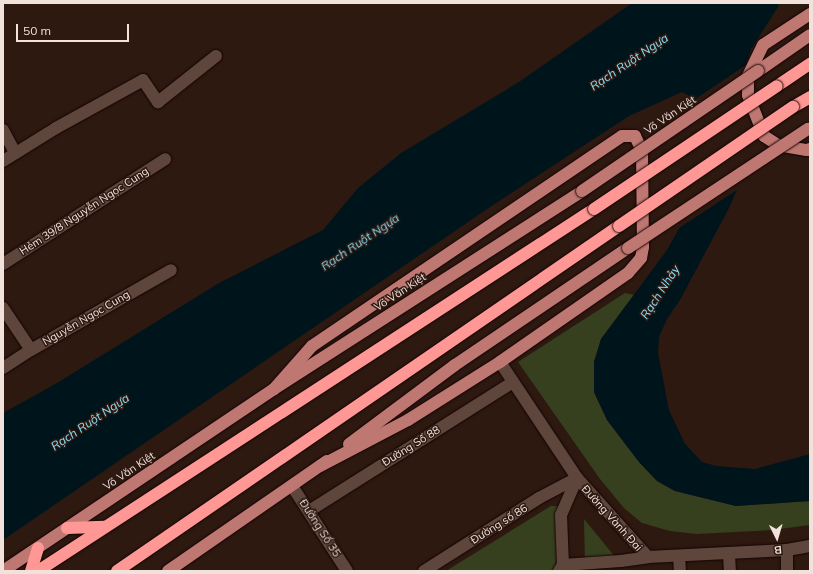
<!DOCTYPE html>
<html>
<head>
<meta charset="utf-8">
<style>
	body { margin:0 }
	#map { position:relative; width:813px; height:574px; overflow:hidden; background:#2e1911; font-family:Mulish,sans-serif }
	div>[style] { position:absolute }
	.green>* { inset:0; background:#36401e }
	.water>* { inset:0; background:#00141b }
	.pier>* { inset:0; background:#2e1911 }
	.roads { filter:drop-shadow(0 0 1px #150401) drop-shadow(0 0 1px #150401) }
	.minor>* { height:12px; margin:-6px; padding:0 6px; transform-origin:6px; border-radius:6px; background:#5f463d }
	.major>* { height:12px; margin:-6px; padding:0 6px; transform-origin:6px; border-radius:6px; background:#bf7772 }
	.highway>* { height:12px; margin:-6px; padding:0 6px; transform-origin:6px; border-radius:6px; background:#ff9895 }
	.bridges { filter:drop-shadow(0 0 1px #150401) drop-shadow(0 0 1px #150401) }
	.major-bridge>* { height:12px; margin:-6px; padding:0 6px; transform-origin:6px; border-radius:6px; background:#bf7772 }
	.highway-bridge>* { height:12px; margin:-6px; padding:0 6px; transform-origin:6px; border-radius:6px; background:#ff9895 }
	span { translate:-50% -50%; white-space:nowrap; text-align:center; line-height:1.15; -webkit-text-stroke:3px #2e1911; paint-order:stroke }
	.street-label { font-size:11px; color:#f1e2dc }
	.water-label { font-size:12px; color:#87dff9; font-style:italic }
	.frame { position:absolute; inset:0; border:4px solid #f1e2dc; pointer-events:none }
	.north { position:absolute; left:757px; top:518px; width:40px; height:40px; -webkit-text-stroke:3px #2e1911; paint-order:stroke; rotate:175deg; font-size:11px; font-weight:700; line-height:16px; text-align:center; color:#f1e2dc }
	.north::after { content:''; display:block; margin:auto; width:14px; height:18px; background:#f1e2dc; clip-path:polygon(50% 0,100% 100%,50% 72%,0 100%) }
	.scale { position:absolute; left:16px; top:24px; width:113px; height:18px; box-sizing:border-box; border:2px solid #f1e2dc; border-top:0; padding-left:5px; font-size:12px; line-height:14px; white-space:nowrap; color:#f1e2dc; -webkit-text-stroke:3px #2e1911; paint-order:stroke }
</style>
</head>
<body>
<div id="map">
	<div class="green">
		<i style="clip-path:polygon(625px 293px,634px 295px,601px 339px,594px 362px,594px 392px,607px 420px,639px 462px,657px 481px,675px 491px,736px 506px,810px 501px,810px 525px,772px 530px,697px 534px,670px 531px,642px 523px,624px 508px,600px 479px,518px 362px)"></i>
		<i style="clip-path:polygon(551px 506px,558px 506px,560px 566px,557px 571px,446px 571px)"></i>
		<i style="clip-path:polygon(584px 519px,620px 563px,585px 564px)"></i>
	</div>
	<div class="water">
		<i style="clip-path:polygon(632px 3px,779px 3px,778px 7px,751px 49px,741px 81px,743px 176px,729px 208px,680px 300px,667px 319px,659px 337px,658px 353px,669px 410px,685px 444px,702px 462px,716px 466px,755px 469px,810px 454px,810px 501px,736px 506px,675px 491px,657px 481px,639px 462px,607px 420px,594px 392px,594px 362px,601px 339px,667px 250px,708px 177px,718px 154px,717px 118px,710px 107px,682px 92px,629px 116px,490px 207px,3px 540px,3px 413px,57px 383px,219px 283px,323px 230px,358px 188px,401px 153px,519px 82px)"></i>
	</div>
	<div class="pier">
		<i style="clip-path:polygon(749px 63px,743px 81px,750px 151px,745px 176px,740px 188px,676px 230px,706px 176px,716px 153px,717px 136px,716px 119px,709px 109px,694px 100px)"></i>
	</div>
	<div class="roads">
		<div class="minor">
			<i style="left:3px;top:130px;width:26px;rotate:62deg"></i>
			<i style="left:3px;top:161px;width:62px;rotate:-31.9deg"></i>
			<i style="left:56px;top:128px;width:99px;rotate:-28.9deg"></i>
			<i style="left:143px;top:80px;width:27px;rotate:56deg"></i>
			<i style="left:158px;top:102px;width:74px;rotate:-38.4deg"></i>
			<i style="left:3px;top:264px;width:193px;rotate:-32.9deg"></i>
			<i style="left:3px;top:308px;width:50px;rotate:56.3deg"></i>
			<i style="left:500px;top:362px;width:139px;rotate:56.4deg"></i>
			<i style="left:577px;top:478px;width:106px;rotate:48.1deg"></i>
			<i style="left:648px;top:557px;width:139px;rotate:-2.9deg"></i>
			<i style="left:787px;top:550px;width:23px;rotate:-10deg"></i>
			<i style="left:3px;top:368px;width:33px;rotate:-33deg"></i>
			<i style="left:31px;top:350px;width:161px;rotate:-29.7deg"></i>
			<i style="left:292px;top:486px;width:101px;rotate:57.1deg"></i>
			<i style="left:309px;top:511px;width:241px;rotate:-32.3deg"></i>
			<i style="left:787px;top:550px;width:21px;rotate:90deg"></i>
			<i style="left:729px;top:554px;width:17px;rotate:87deg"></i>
			<i style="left:679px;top:557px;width:14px;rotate:86deg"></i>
			<i style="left:563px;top:565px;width:58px;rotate:-3.9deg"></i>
			<i style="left:621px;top:561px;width:27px;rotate:-8deg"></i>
			<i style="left:424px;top:571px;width:136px;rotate:-32.4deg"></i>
			<i style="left:539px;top:498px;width:43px;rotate:-27.8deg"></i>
			<i style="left:559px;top:571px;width:7px;rotate:-56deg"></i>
			<i style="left:563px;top:565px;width:50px;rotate:-92.3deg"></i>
			<i style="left:561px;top:515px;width:40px;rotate:-66.6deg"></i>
		</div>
		<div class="major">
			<i style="left:810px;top:14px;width:56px;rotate:146.6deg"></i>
			<i style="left:763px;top:45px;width:34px;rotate:116deg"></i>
			<i style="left:748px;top:76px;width:19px;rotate:90deg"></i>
			<i style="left:748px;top:95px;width:44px;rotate:68.7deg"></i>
			<i style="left:764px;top:136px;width:17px;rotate:33deg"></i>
			<i style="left:778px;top:145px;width:29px;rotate:10deg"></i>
			<i style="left:807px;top:150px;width:3px;rotate:-18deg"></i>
			<i style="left:758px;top:71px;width:63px;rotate:-34.7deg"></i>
			<i style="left:274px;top:389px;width:57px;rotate:-48.5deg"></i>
			<i style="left:312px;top:346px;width:374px;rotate:-34.1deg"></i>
			<i style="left:622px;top:136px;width:13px"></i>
			<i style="left:635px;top:136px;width:17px;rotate:65deg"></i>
			<i style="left:642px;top:151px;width:96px;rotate:89.4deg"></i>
			<i style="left:643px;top:247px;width:11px;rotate:100deg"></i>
			<i style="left:641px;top:258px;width:20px;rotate:131deg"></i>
			<i style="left:628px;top:273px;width:156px;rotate:145.2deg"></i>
			<i style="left:500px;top:362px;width:109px;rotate:147.8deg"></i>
			<i style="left:408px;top:420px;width:99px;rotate:152.4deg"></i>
			<i style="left:349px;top:444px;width:132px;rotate:-36.7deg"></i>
			<i style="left:455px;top:365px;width:209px;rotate:-34.1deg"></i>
			<i style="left:3px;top:571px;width:326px;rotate:-33.9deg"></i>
			<i style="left:274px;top:389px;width:366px;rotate:-32.7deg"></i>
			<i style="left:168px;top:571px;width:193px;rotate:-34.7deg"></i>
		</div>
		<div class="highway">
			<i style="left:777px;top:86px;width:40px;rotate:-34deg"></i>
			<i style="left:793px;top:107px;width:20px;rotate:-30deg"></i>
			<i style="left:67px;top:528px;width:38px;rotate:-2deg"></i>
			<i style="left:31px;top:571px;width:24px;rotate:-73deg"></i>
			<i style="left:38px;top:571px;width:663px;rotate:-33.07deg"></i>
			<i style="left:117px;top:571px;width:609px;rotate:-34.5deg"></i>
		</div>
	</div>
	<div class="bridges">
		<div class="major-bridge">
			<i style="left:582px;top:191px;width:213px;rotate:-34.3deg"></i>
			<i style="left:628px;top:248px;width:216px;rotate:-33.5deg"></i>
		</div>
		<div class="highway-bridge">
			<i style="left:594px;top:209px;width:220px;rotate:-33.9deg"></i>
			<i style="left:619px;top:226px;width:211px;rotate:-34.4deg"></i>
		</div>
	</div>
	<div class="street-label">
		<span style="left:670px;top:115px;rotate:-34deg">Võ Văn Kiệt</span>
		<span style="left:84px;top:211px;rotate:-33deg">Hẻm 39/8 Nguyễn Ngọc Cung</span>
		<span style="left:400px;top:292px;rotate:-33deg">Võ Văn Kiệt</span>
		<span style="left:86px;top:318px;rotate:-30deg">Nguyễn Ngọc Cung</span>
		<span style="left:411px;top:446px;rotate:-32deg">Đường Số 88</span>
		<span style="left:129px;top:471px;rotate:-34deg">Võ Văn Kiệt</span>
		<span style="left:612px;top:518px;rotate:48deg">Đường Vành Đai</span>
		<span style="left:499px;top:524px;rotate:-32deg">Đường số 86</span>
		<span style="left:320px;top:528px;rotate:57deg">Đường Số 35</span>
	</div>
	<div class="water-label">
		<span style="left:629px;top:62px;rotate:-34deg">Rạch Ruột Ngựa</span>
		<span style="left:360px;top:242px;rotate:-34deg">Rạch Ruột Ngựa</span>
		<span style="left:660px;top:292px;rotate:-57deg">Rạch Nhảy</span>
		<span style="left:90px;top:422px;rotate:-34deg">Rạch Ruột Ngựa</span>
	</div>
	<div class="frame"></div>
	<div class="north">B</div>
	<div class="scale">50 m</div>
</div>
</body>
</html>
